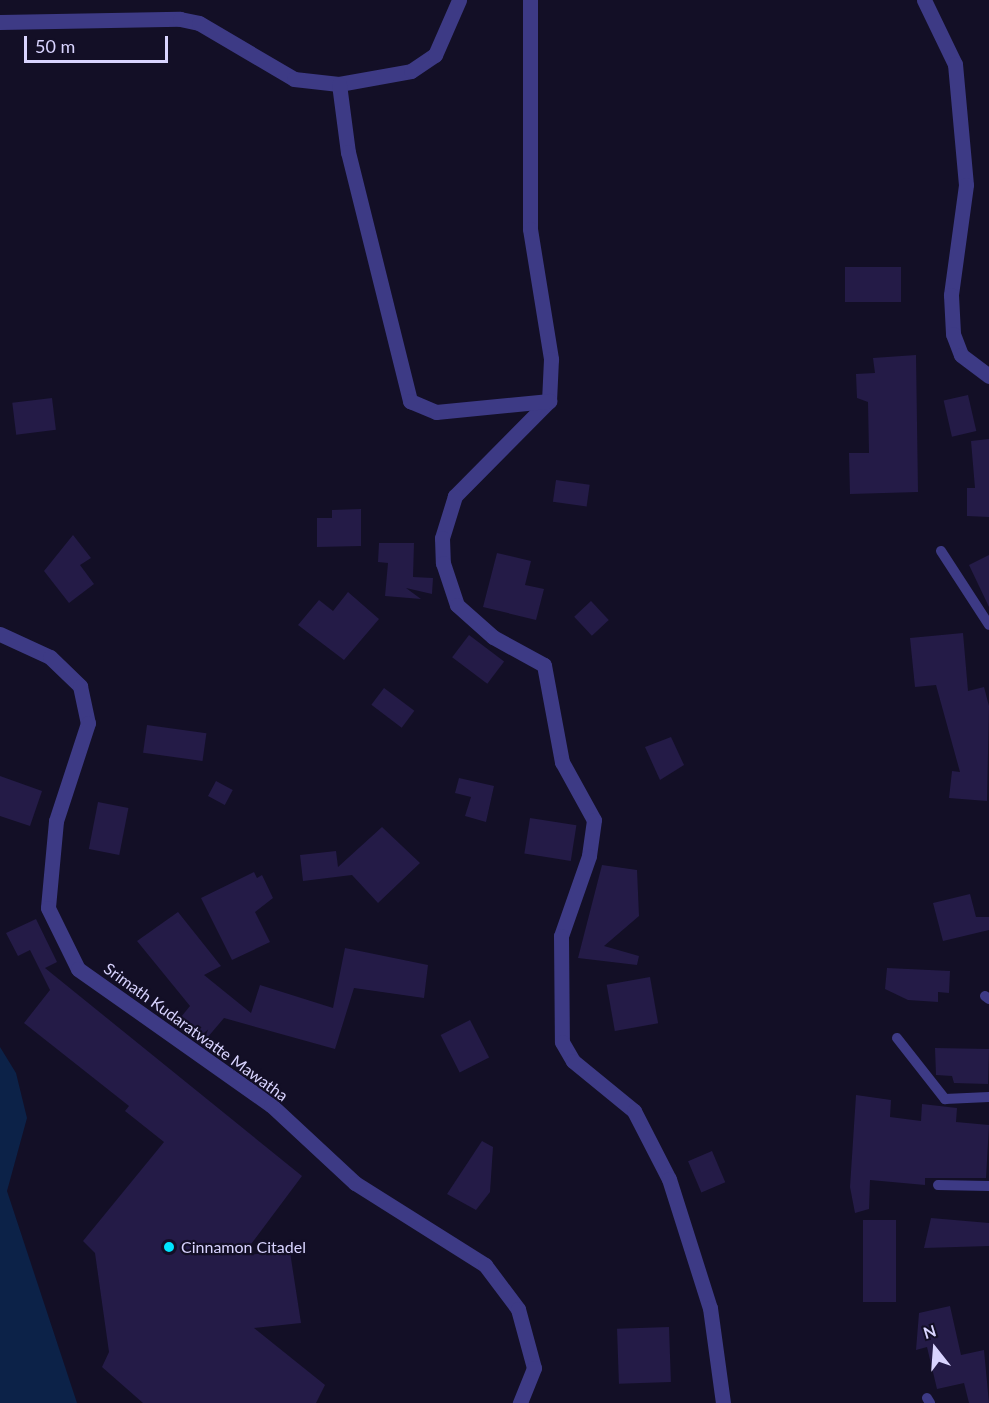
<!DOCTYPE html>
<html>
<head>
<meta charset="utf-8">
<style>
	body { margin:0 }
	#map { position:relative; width:989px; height:1403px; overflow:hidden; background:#130f26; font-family:Lato,sans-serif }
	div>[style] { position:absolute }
	.water>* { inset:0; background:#0c2248 }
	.building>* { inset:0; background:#241b47; transform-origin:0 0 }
	.service>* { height:10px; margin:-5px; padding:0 5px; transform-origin:5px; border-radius:5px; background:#3d3a85 }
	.minor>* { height:15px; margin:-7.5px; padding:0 7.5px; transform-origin:7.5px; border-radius:7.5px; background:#3d3a85 }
	.tertiary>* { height:15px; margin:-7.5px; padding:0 7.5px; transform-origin:7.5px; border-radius:7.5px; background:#3d3a85 }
	.dots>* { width:16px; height:16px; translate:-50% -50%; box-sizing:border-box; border:3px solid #130f26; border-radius:50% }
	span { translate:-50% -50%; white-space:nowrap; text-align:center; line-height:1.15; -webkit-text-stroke:4.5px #130f26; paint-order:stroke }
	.street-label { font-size:16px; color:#d9d4ff }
	.poi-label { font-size:16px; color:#d9d4ff }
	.left { translate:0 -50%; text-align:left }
	.north { position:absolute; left:905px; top:1319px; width:60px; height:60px; -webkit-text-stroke:4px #130f26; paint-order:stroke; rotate:343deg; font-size:16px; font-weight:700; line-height:24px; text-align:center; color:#d9d4ff }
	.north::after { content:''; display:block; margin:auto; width:21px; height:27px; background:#d9d4ff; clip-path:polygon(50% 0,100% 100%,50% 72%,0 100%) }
	.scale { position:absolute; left:24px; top:36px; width:144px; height:27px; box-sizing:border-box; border:3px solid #d9d4ff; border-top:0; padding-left:8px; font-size:18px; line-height:21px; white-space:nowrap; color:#d9d4ff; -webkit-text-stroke:4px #130f26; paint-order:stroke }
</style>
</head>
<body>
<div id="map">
	<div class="water">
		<i style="clip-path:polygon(0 1047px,16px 1073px,27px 1118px,7px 1191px,77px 1403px,0 1403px)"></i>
	</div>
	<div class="building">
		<i style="left:845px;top:267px;width:56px;height:35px"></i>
		<i style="clip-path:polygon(916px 355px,918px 492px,850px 494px,849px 453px,869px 453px,868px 402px,857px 398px,856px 374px,875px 373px,873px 358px)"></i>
		<i style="left:968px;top:395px;width:37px;height:25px;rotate:77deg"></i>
		<i style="left:52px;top:398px;width:32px;height:40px;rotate:83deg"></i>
		<i style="clip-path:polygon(989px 439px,989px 517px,967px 516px,967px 488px,975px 488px,971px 441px)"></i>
		<i style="left:556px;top:480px;width:34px;height:22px;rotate:8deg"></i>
		<i style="clip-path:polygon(361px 509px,361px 546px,317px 547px,317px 518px,332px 518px,332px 510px)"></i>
		<i style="clip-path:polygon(73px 535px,91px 558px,80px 565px,94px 584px,69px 603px,44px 571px)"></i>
		<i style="clip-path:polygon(379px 543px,414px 543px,413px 577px,433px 578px,432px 594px,406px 588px,421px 599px,385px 596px,388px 563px,378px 562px)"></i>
		<i style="clip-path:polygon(497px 553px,531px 561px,525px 585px,544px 589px,536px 620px,483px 607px)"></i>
		<i style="clip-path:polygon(989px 555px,989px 607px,969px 565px)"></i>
		<i style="clip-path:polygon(348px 592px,379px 619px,344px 660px,298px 625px,319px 600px,333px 611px)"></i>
		<i style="left:591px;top:601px;width:26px;height:23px;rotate:47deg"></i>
		<i style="clip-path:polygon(963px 633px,968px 691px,984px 687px,989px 706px,987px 801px,949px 798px,952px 771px,960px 772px,936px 685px,915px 687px,910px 638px)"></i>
		<i style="left:469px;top:635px;width:44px;height:28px;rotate:37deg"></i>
		<i style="left:384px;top:688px;width:38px;height:21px;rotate:37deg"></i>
		<i style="left:147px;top:725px;width:60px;height:28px;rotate:8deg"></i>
		<i style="clip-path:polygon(671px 737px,684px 765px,660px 780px,645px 747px)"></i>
		<i style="clip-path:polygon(0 776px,42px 791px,30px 826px,0 816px)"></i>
		<i style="clip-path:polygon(459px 778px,494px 786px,486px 822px,465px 816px,471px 797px,455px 793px)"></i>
		<i style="left:216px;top:781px;width:19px;height:17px;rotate:28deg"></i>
		<i style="left:98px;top:802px;width:31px;height:48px;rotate:11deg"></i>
		<i style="left:530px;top:818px;width:47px;height:36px;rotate:9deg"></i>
		<i style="clip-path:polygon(382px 827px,420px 863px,378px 903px,352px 875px,303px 881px,300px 855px,336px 851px,338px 867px)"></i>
		<i style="clip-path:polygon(602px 865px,637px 870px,639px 916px,604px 946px,639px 956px,637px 965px,578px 958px)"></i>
		<i style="clip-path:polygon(254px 872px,257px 878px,262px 875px,273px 898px,255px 912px,270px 942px,232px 960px,201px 898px)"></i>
		<i style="clip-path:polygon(970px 894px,976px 917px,989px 917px,989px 930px,943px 941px,933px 903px)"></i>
		<i style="clip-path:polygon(178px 912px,221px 966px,204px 975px,251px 1013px,260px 985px,333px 1008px,345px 948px,428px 965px,424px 998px,354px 988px,335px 1049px,224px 1018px,207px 1038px,181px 1017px,190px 1006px,137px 941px)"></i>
		<i style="clip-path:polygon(36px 919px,57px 962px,45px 968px,302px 1176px,243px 1255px,290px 1252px,301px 1323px,254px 1328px,325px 1385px,316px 1403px,143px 1403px,102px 1367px,109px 1352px,95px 1253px,83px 1241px,164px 1142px,125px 1111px,129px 1106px,24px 1023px,50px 990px,30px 950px,18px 956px,6px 933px)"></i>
		<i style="clip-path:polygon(887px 968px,950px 971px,949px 993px,938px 992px,938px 1002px,908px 1000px,885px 989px)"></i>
		<i style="left:650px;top:977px;width:47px;height:44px;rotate:80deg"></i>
		<i style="left:470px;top:1020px;width:42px;height:33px;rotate:63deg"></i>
		<i style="clip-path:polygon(935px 1048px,989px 1049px,988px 1084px,954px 1083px,952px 1076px,936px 1075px)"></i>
		<i style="clip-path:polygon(856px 1095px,891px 1100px,890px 1117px,921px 1121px,922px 1104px,957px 1108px,956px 1122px,989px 1125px,986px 1178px,925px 1178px,925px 1185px,870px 1180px,869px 1209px,855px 1213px,850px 1187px)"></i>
		<i style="clip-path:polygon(482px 1141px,493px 1147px,490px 1192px,476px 1210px,447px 1194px)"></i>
		<i style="left:712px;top:1151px;width:34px;height:26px;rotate:67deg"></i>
		<i style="clip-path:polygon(931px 1218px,989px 1223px,989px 1246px,924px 1248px)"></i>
		<i style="left:863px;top:1220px;width:33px;height:82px"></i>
		<i style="clip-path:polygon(950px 1306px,961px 1355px,984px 1350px,989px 1403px,969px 1403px,964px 1383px,937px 1389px,927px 1347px,916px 1350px,919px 1313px)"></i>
		<i style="left:669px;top:1327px;width:55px;height:52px;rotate:88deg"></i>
	</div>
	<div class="service">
		<i style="left:941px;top:551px;width:88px;rotate:57deg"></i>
		<i style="left:985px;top:996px;width:5px;rotate:37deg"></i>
		<i style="left:897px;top:1038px;width:78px;rotate:51.8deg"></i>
		<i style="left:945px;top:1099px;width:44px;rotate:-2.6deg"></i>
		<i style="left:938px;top:1185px;width:51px;rotate:1.1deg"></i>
		<i style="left:927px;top:1398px;width:6px;rotate:59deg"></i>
	</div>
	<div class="minor">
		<i style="left:530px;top:0;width:229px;rotate:90deg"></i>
		<i style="left:530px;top:229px;width:132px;rotate:80.8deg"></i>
		<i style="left:551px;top:359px;width:42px;rotate:92.7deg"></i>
		<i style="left:549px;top:401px;width:134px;rotate:134.7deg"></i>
		<i style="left:455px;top:496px;width:44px;rotate:107.2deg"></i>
		<i style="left:442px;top:538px;width:25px;rotate:88deg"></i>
		<i style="left:443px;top:563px;width:44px;rotate:71.6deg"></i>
		<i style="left:457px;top:605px;width:48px;rotate:41.6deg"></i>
		<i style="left:493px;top:637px;width:58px;rotate:28.8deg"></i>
		<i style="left:544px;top:665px;width:99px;rotate:79.5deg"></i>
		<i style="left:562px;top:762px;width:66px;rotate:61.1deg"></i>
		<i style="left:594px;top:820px;width:36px;rotate:98deg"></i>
		<i style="left:589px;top:856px;width:85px;rotate:109.3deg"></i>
		<i style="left:561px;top:936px;width:106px;rotate:89.5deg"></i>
		<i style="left:562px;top:1042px;width:22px;rotate:60deg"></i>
		<i style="left:573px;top:1061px;width:79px;rotate:39.3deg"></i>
		<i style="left:634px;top:1111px;width:76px;rotate:62.8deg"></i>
		<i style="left:669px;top:1179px;width:135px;rotate:72.4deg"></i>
		<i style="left:710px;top:1308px;width:96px;rotate:82.2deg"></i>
		<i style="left:924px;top:0;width:71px;rotate:64.2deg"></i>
		<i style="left:955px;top:64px;width:121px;rotate:84.8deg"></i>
		<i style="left:966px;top:185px;width:111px;rotate:97.8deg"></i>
		<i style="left:951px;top:295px;width:39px;rotate:87deg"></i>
		<i style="left:953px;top:334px;width:22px;rotate:69deg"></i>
		<i style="left:961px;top:355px;width:35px;rotate:37deg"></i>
		<i style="left:0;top:22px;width:180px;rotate:-1deg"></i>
		<i style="left:180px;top:19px;width:19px;rotate:12deg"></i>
		<i style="left:199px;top:23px;width:110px;rotate:30.5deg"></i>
		<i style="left:294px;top:79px;width:45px;rotate:6.3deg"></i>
		<i style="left:339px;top:84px;width:73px;rotate:-10.2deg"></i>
		<i style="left:411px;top:71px;width:29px;rotate:-34deg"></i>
		<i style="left:435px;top:55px;width:60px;rotate:-66.4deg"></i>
		<i style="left:339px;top:84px;width:69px;rotate:82.5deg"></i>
		<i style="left:348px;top:152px;width:257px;rotate:76deg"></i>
		<i style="left:410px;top:401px;width:28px;rotate:23deg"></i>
		<i style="left:436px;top:412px;width:114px;rotate:-5.6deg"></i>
	</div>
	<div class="tertiary">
		<i style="left:0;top:634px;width:55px;rotate:24.7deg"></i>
		<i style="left:50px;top:657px;width:42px;rotate:44deg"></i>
		<i style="left:80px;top:686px;width:38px;rotate:78deg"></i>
		<i style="left:88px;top:723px;width:103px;rotate:108.1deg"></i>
		<i style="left:56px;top:821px;width:87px;rotate:95.3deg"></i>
		<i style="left:48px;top:908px;width:68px;rotate:63.8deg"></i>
		<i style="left:78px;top:969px;width:236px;rotate:35.2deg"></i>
		<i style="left:271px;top:1105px;width:115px;rotate:42.9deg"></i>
		<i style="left:355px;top:1183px;width:154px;rotate:32.2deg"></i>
		<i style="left:485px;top:1265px;width:55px;rotate:53.1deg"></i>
		<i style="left:518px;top:1309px;width:61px;rotate:74.8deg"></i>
		<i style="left:534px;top:1368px;width:38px;rotate:112deg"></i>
	</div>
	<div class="dots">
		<i style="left:169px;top:1247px;background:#00e5ff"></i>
	</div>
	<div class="street-label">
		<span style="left:196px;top:1032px;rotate:36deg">Srimath Kudaratwatte Mawatha</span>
	</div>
	<div class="poi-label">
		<span class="left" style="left:181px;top:1247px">Cinnamon Citadel</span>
	</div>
	<div class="north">N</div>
	<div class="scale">50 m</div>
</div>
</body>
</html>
